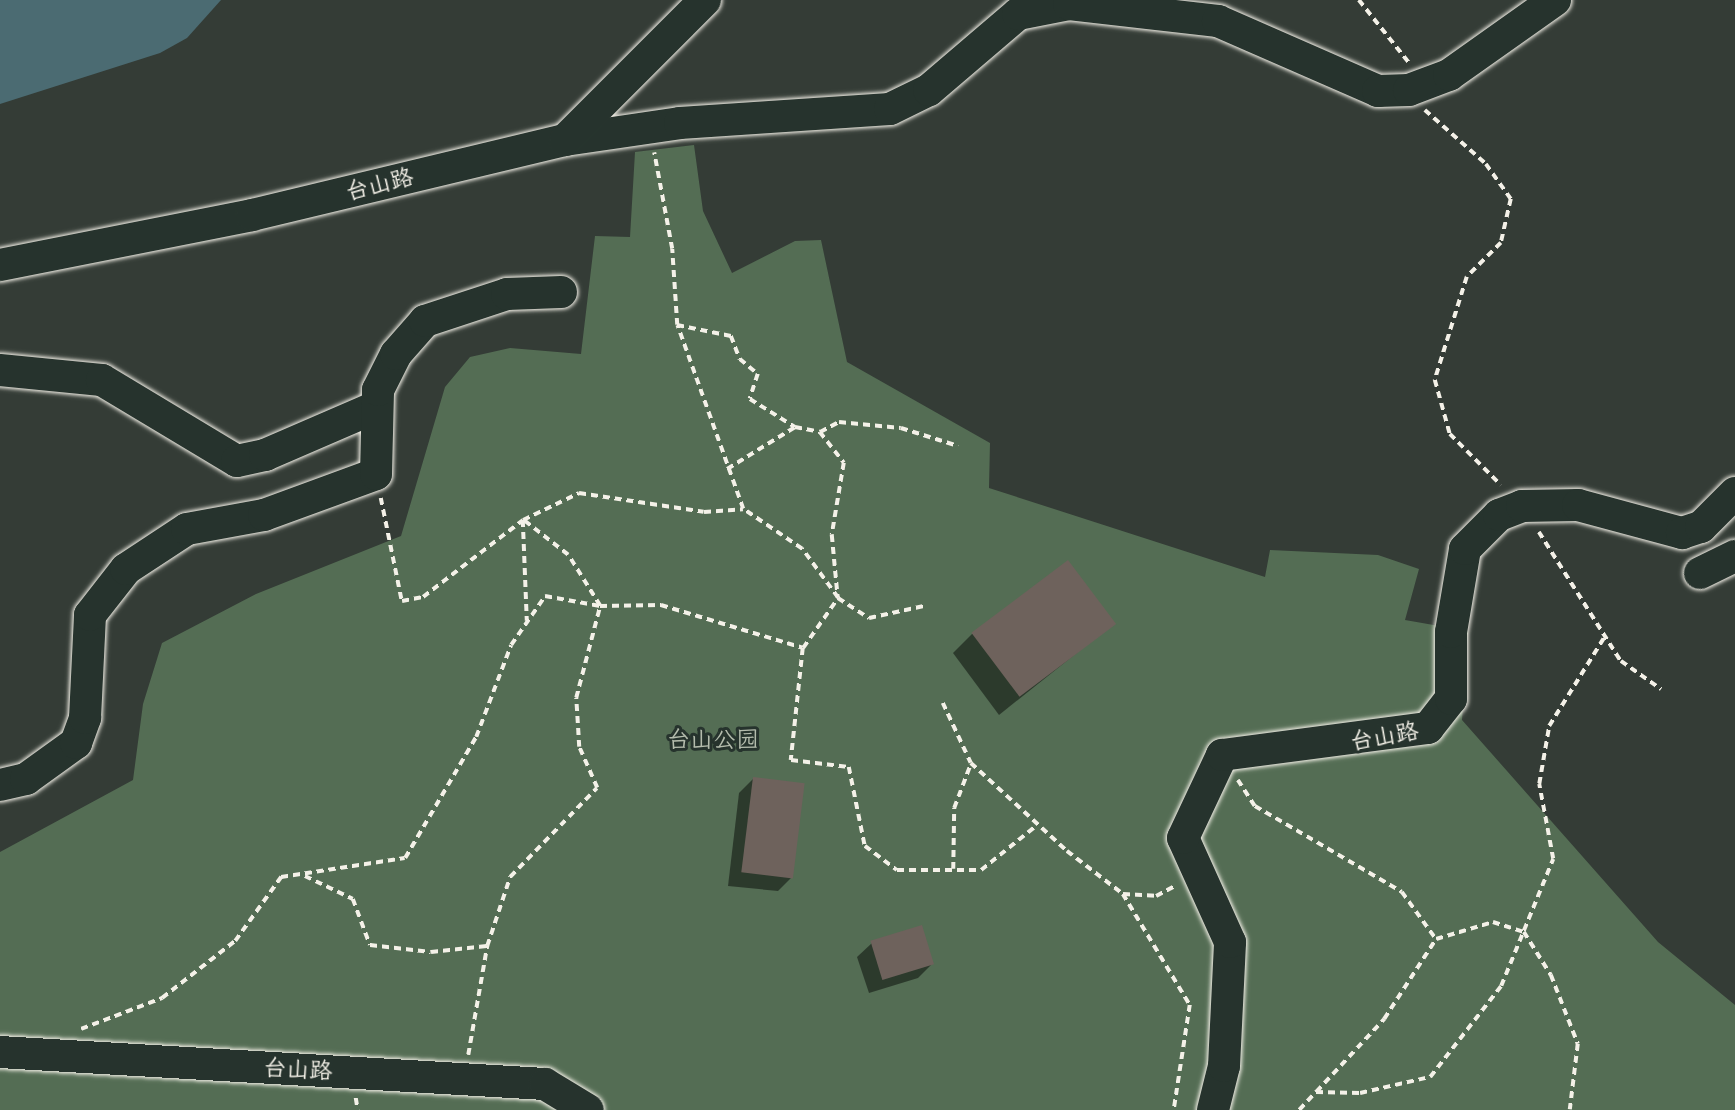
<!DOCTYPE html>
<html>
<head>
<meta charset="utf-8">
<style>
	body { margin:0 }
	#map { position:relative; width:1735px; height:1110px; overflow:hidden; background:#343c36; font-family:"Playpen Sans","LXGW WenKai TC",sans-serif }
	div>[style] { position:absolute }
	.green>* { inset:0; background:#546d54 }
	.water>* { inset:0; background:#4b6b72 }
	.shadow>* { inset:0; background:#0007 }
	.building>* { inset:0; background:#6e625c; transform-origin:0 0 }
	.path>* { height:3.5px; margin-top:-1.75px; transform-origin:0; background:repeating-linear-gradient(90deg,#f4f1e8 0 7px,transparent 0 12px) }
	.roads { filter:drop-shadow(0 0 2px #f4f1e8) drop-shadow(0 0 2px #f4f1e8) }
	.minor>* { height:32px; margin:-16px; padding:0 16px; transform-origin:16px; border-radius:16px; background:#26332d }
	span { translate:-50% -50%; white-space:nowrap; text-align:center; line-height:1.15; -webkit-text-stroke:6px #26332d; paint-order:stroke }
	.street-label { font-size:23px; color:#f4f1e8 }
	.park-label { font-size:23px; color:#b4bcad }
</style>
</head>
<body>
<div id="map">
	<div class="green">
		<i style="clip-path:polygon(694px 145px,703px 211px,732px 273px,795px 241px,821px 240px,847px 362px,990px 443px,989px 488px,1265px 577px,1270px 550px,1378px 555px,1419px 569px,1405px 620px,1468px 631px,1462px 720px,1658px 942px,1735px 1005px,1735px 1110px,0 1110px,0 852px,133px 780px,143px 704px,162px 643px,256px 594px,401px 536px,445px 387px,470px 357px,510px 348px,581px 354px,595px 236px,630px 237px,635px 152px)"></i>
	</div>
	<div class="water">
		<i style="clip-path:polygon(0 0,221px 0,187px 38px,160px 53px,0 104px)"></i>
	</div>
	<div class="shadow">
		<i style="clip-path:polygon(1113px 624px,999px 715px,953px 653px,972px 634px)"></i>
		<i style="clip-path:polygon(754px 778px,792px 877px,778px 891px,728px 886px,739px 793px)"></i>
		<i style="clip-path:polygon(872px 943px,932px 964px,918px 978px,869px 993px,857px 957px)"></i>
	</div>
	<div class="building">
		<i style="left:1068px;top:560px;width:80px;height:121px;rotate:53deg"></i>
		<i style="left:753px;top:777px;width:52px;height:96px;rotate:7deg"></i>
		<i style="left:922px;top:925px;width:41px;height:54px;rotate:73deg"></i>
	</div>
	<div class="path">
		<i style="left:1359px;top:0;width:82px;rotate:51.4deg"></i>
		<i style="left:1425px;top:110px;width:81px;rotate:41.5deg"></i>
		<i style="left:1486px;top:164px;width:43px;rotate:54.5deg"></i>
		<i style="left:1511px;top:199px;width:45px;rotate:102.8deg"></i>
		<i style="left:1501px;top:243px;width:48px;rotate:135deg"></i>
		<i style="left:1467px;top:277px;width:108px;rotate:107.3deg"></i>
		<i style="left:1435px;top:380px;width:56px;rotate:74.5deg"></i>
		<i style="left:1450px;top:434px;width:72px;rotate:45deg"></i>
		<i style="left:677px;top:325px;width:55px;rotate:11.5deg"></i>
		<i style="left:731px;top:336px;width:25px;rotate:69deg"></i>
		<i style="left:740px;top:359px;width:23px;rotate:40deg"></i>
		<i style="left:758px;top:374px;width:26px;rotate:108deg"></i>
		<i style="left:750px;top:399px;width:53px;rotate:31.9deg"></i>
		<i style="left:795px;top:427px;width:25px;rotate:11deg"></i>
		<i style="left:820px;top:432px;width:39px;rotate:52deg"></i>
		<i style="left:844px;top:463px;width:73px;rotate:99.5deg"></i>
		<i style="left:832px;top:535px;width:63px;rotate:84.6deg"></i>
		<i style="left:838px;top:598px;width:37px;rotate:33deg"></i>
		<i style="left:869px;top:618px;width:56px;rotate:-12.3deg"></i>
		<i style="left:820px;top:432px;width:21px;rotate:-28deg"></i>
		<i style="left:839px;top:422px;width:62px;rotate:5.5deg"></i>
		<i style="left:901px;top:428px;width:60px;rotate:17.5deg"></i>
		<i style="left:727px;top:469px;width:80px;rotate:-31.7deg"></i>
		<i style="left:381px;top:498px;width:105px;rotate:78.5deg"></i>
		<i style="left:402px;top:601px;width:21px;rotate:-11deg"></i>
		<i style="left:423px;top:597px;width:126px;rotate:-37.6deg"></i>
		<i style="left:523px;top:520px;width:62px;rotate:-25.7deg"></i>
		<i style="left:579px;top:493px;width:126px;rotate:8.6deg"></i>
		<i style="left:704px;top:512px;width:39px;rotate:-4deg"></i>
		<i style="left:1539px;top:532px;width:153px;rotate:57.6deg"></i>
		<i style="left:1621px;top:661px;width:49px;rotate:35deg"></i>
		<i style="left:803px;top:648px;width:113px;rotate:96.1deg"></i>
		<i style="left:791px;top:760px;width:58px;rotate:6.9deg"></i>
		<i style="left:849px;top:767px;width:81px;rotate:78.6deg"></i>
		<i style="left:865px;top:846px;width:40px;rotate:37deg"></i>
		<i style="left:897px;top:870px;width:84px"></i>
		<i style="left:981px;top:870px;width:70px;rotate:-38.7deg"></i>
		<i style="left:943px;top:703px;width:66px;rotate:65deg"></i>
		<i style="left:971px;top:763px;width:130px;rotate:42.5deg"></i>
		<i style="left:1067px;top:851px;width:71px;rotate:37.5deg"></i>
		<i style="left:1123px;top:894px;width:33px;rotate:3deg"></i>
		<i style="left:1156px;top:896px;width:21px;rotate:-28deg"></i>
		<i style="left:1238px;top:780px;width:31px;rotate:57deg"></i>
		<i style="left:1255px;top:806px;width:170px;rotate:30.3deg"></i>
		<i style="left:1402px;top:892px;width:58px;rotate:54.1deg"></i>
		<i style="left:953px;top:869px;width:61px;rotate:-89.1deg"></i>
		<i style="left:954px;top:808px;width:48px;rotate:-69.3deg"></i>
		<i style="left:305px;top:876px;width:53px;rotate:25.6deg"></i>
		<i style="left:353px;top:899px;width:49px;rotate:69.7deg"></i>
		<i style="left:370px;top:945px;width:61px;rotate:6.5deg"></i>
		<i style="left:431px;top:952px;width:56px;rotate:-6.1deg"></i>
		<i style="left:1123px;top:894px;width:130px;rotate:58.9deg"></i>
		<i style="left:1190px;top:1005px;width:106px;rotate:98.7deg"></i>
		<i style="left:81px;top:1029px;width:87px;rotate:-20.9deg"></i>
		<i style="left:162px;top:998px;width:93px;rotate:-38deg"></i>
		<i style="left:235px;top:941px;width:79px;rotate:-54.3deg"></i>
		<i style="left:281px;top:877px;width:125px;rotate:-8.7deg"></i>
		<i style="left:405px;top:858px;width:140px;rotate:-59.6deg"></i>
		<i style="left:476px;top:737px;width:98px;rotate:-69.2deg"></i>
		<i style="left:511px;top:645px;width:60px;rotate:-55.2deg"></i>
		<i style="left:545px;top:596px;width:56px;rotate:10.3deg"></i>
		<i style="left:600px;top:606px;width:60px;rotate:-122.1deg"></i>
		<i style="left:568px;top:555px;width:57px;rotate:-142.1deg"></i>
		<i style="left:523px;top:520px;width:101px;rotate:87.7deg"></i>
		<i style="left:468px;top:1055px;width:111px;rotate:-80.1deg"></i>
		<i style="left:487px;top:946px;width:73px;rotate:-71.6deg"></i>
		<i style="left:510px;top:877px;width:124px;rotate:-45.7deg"></i>
		<i style="left:597px;top:788px;width:45px;rotate:-113.7deg"></i>
		<i style="left:579px;top:747px;width:49px;rotate:-93.5deg"></i>
		<i style="left:576px;top:698px;width:95px;rotate:-75.4deg"></i>
		<i style="left:600px;top:606px;width:61px;rotate:-0.9deg"></i>
		<i style="left:661px;top:605px;width:148px;rotate:16.8deg"></i>
		<i style="left:803px;top:648px;width:61px;rotate:-55deg"></i>
		<i style="left:838px;top:598px;width:61px;rotate:-126.3deg"></i>
		<i style="left:802px;top:549px;width:71px;rotate:-145.9deg"></i>
		<i style="left:743px;top:509px;width:195px;rotate:-109.7deg"></i>
		<i style="left:677px;top:325px;width:76px;rotate:-93.8deg"></i>
		<i style="left:672px;top:249px;width:98px;rotate:-100.6deg"></i>
		<i style="left:1316px;top:1092px;width:100px;rotate:-47deg"></i>
		<i style="left:1384px;top:1019px;width:95px;rotate:-57deg"></i>
		<i style="left:1436px;top:939px;width:59px;rotate:-16.6deg"></i>
		<i style="left:1493px;top:922px;width:33px;rotate:18deg"></i>
		<i style="left:1524px;top:932px;width:51px;rotate:57.9deg"></i>
		<i style="left:1551px;top:975px;width:74px;rotate:68.6deg"></i>
		<i style="left:1578px;top:1044px;width:66px;rotate:96.9deg"></i>
		<i style="left:356px;top:1098px;width:12px;rotate:81deg"></i>
		<i style="left:1299px;top:1110px;width:25px;rotate:-47deg"></i>
		<i style="left:1316px;top:1092px;width:44px;rotate:1.3deg"></i>
		<i style="left:1360px;top:1093px;width:72px;rotate:-12.9deg"></i>
		<i style="left:1430px;top:1077px;width:115px;rotate:-52deg"></i>
		<i style="left:1501px;top:986px;width:137px;rotate:-67.7deg"></i>
		<i style="left:1553px;top:859px;width:76px;rotate:-100.6deg"></i>
		<i style="left:1539px;top:784px;width:59px;rotate:-80.2deg"></i>
		<i style="left:1549px;top:726px;width:106px;rotate:-58.1deg"></i>
	</div>
	<div class="roads">
		<div class="minor">
			<i style="left:565px;top:140px;width:116px;rotate:-8.4deg"></i>
			<i style="left:680px;top:123px;width:210px;rotate:-3.8deg"></i>
			<i style="left:890px;top:109px;width:43px;rotate:-26deg"></i>
			<i style="left:929px;top:90px;width:117px;rotate:-40.5deg"></i>
			<i style="left:1018px;top:14px;width:52px;rotate:-11.1deg"></i>
			<i style="left:1069px;top:4px;width:150px;rotate:6.5deg"></i>
			<i style="left:1218px;top:21px;width:175px;rotate:23.6deg"></i>
			<i style="left:1378px;top:91px;width:31px;rotate:-2deg"></i>
			<i style="left:1409px;top:90px;width:43px;rotate:-20.6deg"></i>
			<i style="left:1449px;top:75px;width:130px;rotate:-35.3deg"></i>
			<i style="left:0;top:265px;width:257px;rotate:-11.2deg"></i>
			<i style="left:252px;top:215px;width:322px;rotate:-13.5deg"></i>
			<i style="left:565px;top:140px;width:198px;rotate:-45deg"></i>
			<i style="left:0;top:370px;width:102px;rotate:5.6deg"></i>
			<i style="left:102px;top:380px;width:157px;rotate:31deg"></i>
			<i style="left:237px;top:461px;width:29px;rotate:-12deg"></i>
			<i style="left:265px;top:455px;width:121px;rotate:-23.4deg"></i>
			<i style="left:1700px;top:573px;width:39px;rotate:-26deg"></i>
			<i style="left:0;top:785px;width:27px;rotate:-13deg"></i>
			<i style="left:26px;top:779px;width:62px;rotate:-35.8deg"></i>
			<i style="left:76px;top:743px;width:27px;rotate:-70deg"></i>
			<i style="left:85px;top:718px;width:103px;rotate:-87.2deg"></i>
			<i style="left:90px;top:615px;width:58px;rotate:-52deg"></i>
			<i style="left:126px;top:569px;width:73px;rotate:-33.3deg"></i>
			<i style="left:187px;top:529px;width:78px;rotate:-10.3deg"></i>
			<i style="left:264px;top:515px;width:119px;rotate:-20.1deg"></i>
			<i style="left:376px;top:474px;width:84px;rotate:-88.6deg"></i>
			<i style="left:378px;top:390px;width:40px;rotate:-63.4deg"></i>
			<i style="left:396px;top:354px;width:44px;rotate:-48.7deg"></i>
			<i style="left:425px;top:321px;width:86px;rotate:-18.2deg"></i>
			<i style="left:507px;top:294px;width:54px;rotate:-2.1deg"></i>
			<i style="left:0;top:1052px;width:546px;rotate:3.36deg"></i>
			<i style="left:545px;top:1084px;width:50px;rotate:31.2deg"></i>
			<i style="left:1213px;top:1110px;width:45px;rotate:-76deg"></i>
			<i style="left:1224px;top:1066px;width:124px;rotate:-87.2deg"></i>
			<i style="left:1230px;top:942px;width:114px;rotate:-114.3deg"></i>
			<i style="left:1183px;top:838px;width:92px;rotate:-64.8deg"></i>
			<i style="left:1222px;top:755px;width:208px;rotate:-7.5deg"></i>
			<i style="left:1428px;top:728px;width:37px;rotate:-52deg"></i>
			<i style="left:1451px;top:699px;width:67px;rotate:-90deg"></i>
			<i style="left:1451px;top:632px;width:84px;rotate:-80.4deg"></i>
			<i style="left:1465px;top:549px;width:48px;rotate:-45deg"></i>
			<i style="left:1499px;top:515px;width:25px;rotate:-21deg"></i>
			<i style="left:1522px;top:506px;width:56px;rotate:-1deg"></i>
			<i style="left:1578px;top:505px;width:108px;rotate:15.1deg"></i>
			<i style="left:1682px;top:533px;width:20px;rotate:-18deg"></i>
			<i style="left:1701px;top:527px;width:48px;rotate:-45deg"></i>
		</div>
	</div>
	<div class="street-label">
		<span style="left:379px;top:183px;rotate:-14deg">台山路</span>
		<span style="left:1384px;top:735px;rotate:-10deg">台山路</span>
		<span style="left:298px;top:1068px;rotate:3deg">台山路</span>
	</div>
	<div class="park-label">
		<span style="left:713px;top:738px">台山公园</span>
	</div>
</div>
</body>
</html>
